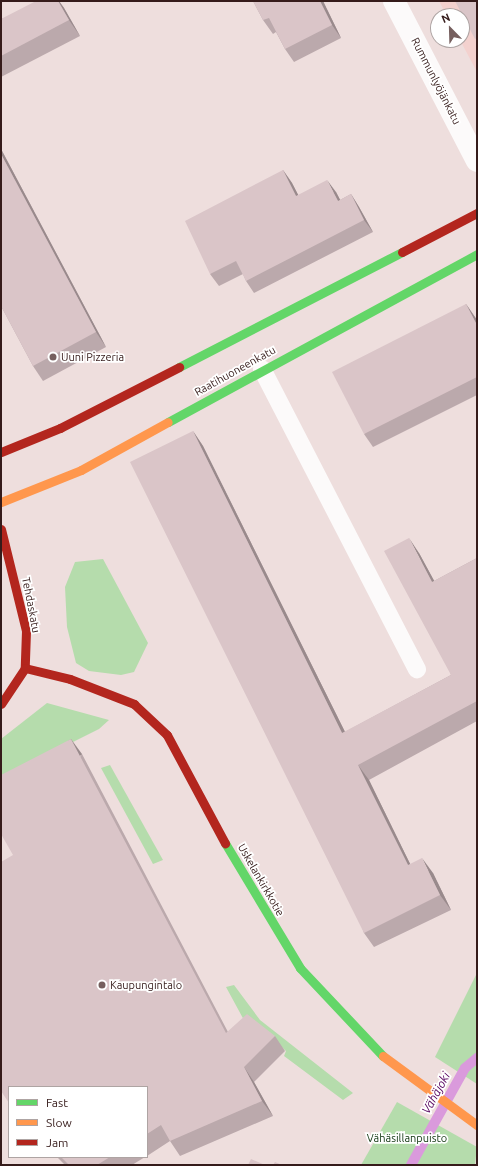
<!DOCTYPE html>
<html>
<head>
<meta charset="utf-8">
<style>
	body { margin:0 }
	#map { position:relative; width:478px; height:1166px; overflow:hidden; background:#eededd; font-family:Ubuntu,sans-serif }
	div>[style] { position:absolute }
	.built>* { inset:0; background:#f3d1ce }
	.green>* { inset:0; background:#b5dcac }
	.stream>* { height:10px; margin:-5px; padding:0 5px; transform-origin:5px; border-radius:5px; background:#da9adc }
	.lane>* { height:18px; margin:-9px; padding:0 9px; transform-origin:9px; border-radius:9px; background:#fcfafa }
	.street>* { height:22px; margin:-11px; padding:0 11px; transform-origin:11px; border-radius:11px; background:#fcfafa }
	.fast>* { height:9px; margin:-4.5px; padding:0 4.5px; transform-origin:4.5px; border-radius:4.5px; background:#63d668 }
	.slow>* { height:9px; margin:-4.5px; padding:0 4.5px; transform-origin:4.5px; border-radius:4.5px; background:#ff974d }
	.jam>* { height:9px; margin:-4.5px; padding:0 4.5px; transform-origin:4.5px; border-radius:4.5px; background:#b3261e }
	.wall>* { inset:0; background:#bba9ac }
	.shaded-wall>* { inset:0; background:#998a8c; transform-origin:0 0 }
	.building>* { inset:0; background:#dac5c8 }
	.dots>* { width:11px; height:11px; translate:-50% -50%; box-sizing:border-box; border:2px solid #fff; border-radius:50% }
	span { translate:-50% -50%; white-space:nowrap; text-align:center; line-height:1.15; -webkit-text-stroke:3.5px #fff; paint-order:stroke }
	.street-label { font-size:11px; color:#351b1a }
	.poi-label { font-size:11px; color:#351b1a }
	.left { translate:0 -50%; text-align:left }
	.park-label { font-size:11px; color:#0f3510 }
	.water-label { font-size:12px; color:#55005e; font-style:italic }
	.frame { position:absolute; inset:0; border:2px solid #351b1a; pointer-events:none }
	.legend { position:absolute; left:8px; top:1086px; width:140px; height:72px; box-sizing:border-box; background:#fff; border:1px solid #aea4a3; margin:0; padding:5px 7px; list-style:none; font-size:12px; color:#351b1a }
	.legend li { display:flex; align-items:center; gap:8px; height:20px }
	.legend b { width:20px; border:1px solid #aea4a3 }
	.north { position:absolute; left:430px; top:8px; width:40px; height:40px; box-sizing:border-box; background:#fff; border:1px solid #aea4a3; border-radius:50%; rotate:337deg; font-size:11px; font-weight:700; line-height:16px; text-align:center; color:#351b1a }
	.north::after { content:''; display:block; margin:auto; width:14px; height:18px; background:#765f5e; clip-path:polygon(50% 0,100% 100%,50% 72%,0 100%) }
</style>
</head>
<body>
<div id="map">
	<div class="built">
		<i style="clip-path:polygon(439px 1px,477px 1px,477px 72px,460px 40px,462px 16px,447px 16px)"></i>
	</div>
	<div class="green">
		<i style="clip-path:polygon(103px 559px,148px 643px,134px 672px,121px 675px,89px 671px,76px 663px,67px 627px,65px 587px,75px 562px)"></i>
		<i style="clip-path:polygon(47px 703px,109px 720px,99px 729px,1px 778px,1px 739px)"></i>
		<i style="clip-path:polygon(110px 765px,163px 860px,153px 864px,101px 768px)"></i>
		<i style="clip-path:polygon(477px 973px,477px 1084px,435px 1057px)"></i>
		<i style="clip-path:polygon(234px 985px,260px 1020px,353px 1093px,343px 1100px,284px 1056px,286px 1051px,258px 1026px,245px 1022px,226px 987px)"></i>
		<i style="clip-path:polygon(397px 1102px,477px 1147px,475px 1165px,361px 1165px)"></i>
	</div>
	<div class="stream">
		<i style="left:411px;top:1165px;width:111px;rotate:-60.9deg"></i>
		<i style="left:465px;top:1068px;width:16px;rotate:-40deg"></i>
	</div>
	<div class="lane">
		<i style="left:262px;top:369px;width:338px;rotate:62.7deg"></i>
	</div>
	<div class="street">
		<i style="left:394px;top:1px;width:180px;rotate:62.6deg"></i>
	</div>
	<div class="fast">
		<i style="left:179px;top:367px;width:251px;rotate:-27.3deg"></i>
		<i style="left:168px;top:422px;width:352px;rotate:-28.5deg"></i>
		<i style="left:225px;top:843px;width:146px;rotate:59deg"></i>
		<i style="left:300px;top:968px;width:121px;rotate:46.7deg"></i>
	</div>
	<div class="slow">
		<i style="left:1px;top:502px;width:86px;rotate:-21.8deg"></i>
		<i style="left:81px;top:470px;width:99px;rotate:-28.9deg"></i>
		<i style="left:383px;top:1056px;width:117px;rotate:36.3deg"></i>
	</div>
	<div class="jam">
		<i style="left:402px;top:252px;width:85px;rotate:-27.5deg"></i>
		<i style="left:1px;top:452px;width:64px;rotate:-22.1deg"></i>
		<i style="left:60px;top:428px;width:134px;rotate:-27.1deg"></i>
		<i style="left:1px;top:529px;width:105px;rotate:76.2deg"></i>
		<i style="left:26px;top:631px;width:37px;rotate:92deg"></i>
		<i style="left:25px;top:668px;width:43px;rotate:123.7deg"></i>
		<i style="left:25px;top:668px;width:46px;rotate:13.7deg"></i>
		<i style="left:70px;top:679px;width:69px;rotate:21.3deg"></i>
		<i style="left:134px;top:704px;width:45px;rotate:43.2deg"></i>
		<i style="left:167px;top:735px;width:123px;rotate:61.8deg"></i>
	</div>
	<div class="wall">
		<i style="clip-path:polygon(58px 1px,59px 1px,64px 8px,80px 36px,1px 77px,1px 19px)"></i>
		<i style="clip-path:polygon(253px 1px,323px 1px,341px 38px,294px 62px,285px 49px,276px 32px,273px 34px,263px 20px)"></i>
		<i style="clip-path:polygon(1px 149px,106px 347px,43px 381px,33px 366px,1px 306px)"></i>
		<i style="clip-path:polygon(283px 170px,292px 183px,298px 195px,336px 192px,340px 200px,351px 194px,359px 207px,373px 232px,254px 293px,246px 281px,243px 274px,219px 286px,210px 274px)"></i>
		<i style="clip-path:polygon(466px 304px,477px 320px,477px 395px,373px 447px,364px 434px)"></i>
		<i style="clip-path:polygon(193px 431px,203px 446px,345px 732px,451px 675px,419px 553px,434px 581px,477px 558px,477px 721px,369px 780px,410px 864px,433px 873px,451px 910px,374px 947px,364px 933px)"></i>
		<i style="clip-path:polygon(82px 754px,228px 1032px,275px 1036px,285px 1051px,254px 1082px,273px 1116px,180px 1156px,170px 1141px,147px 1156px,147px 1087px,13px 855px)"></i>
		<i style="clip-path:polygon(57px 1157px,145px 1157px,132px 1165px,65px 1165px)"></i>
	</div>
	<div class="shaded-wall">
		<i style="clip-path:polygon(58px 1px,59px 1px,64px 8px,80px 36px,69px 20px)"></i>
		<i style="clip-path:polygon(320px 1px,323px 1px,341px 38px,332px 25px)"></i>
		<i style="clip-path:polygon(1px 149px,106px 347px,96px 332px,1px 154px)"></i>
		<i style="clip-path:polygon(283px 170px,292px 183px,305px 208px,296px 196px)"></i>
		<i style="clip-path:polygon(327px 180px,336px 192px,347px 213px,338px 201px)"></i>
		<i style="clip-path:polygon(351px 194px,359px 207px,373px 232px,364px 220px)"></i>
		<i style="clip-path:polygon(466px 304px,477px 320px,477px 325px)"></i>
		<i style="clip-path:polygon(193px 431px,203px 446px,353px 748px,342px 733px)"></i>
		<i style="clip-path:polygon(409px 538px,419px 553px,443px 597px,432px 582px)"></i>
		<i style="left:71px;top:739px;width:19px;height:332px;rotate:54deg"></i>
		<i style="clip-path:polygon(358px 765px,369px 780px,418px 880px,408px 865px)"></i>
		<i style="clip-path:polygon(422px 858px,433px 873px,451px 910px,440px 895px)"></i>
		<i style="clip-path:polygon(244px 1067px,254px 1082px,273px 1116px,262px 1101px)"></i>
	</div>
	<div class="building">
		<i style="clip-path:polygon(36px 1px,58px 1px,69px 20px,1px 56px,1px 19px)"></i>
		<i style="clip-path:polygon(253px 1px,320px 1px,332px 25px,285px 49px,269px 18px,263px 20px)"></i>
		<i style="clip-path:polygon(455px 1px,477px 1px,477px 38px,475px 39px)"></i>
		<i style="clip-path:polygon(1px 154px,96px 332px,33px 366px,1px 306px)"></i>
		<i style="clip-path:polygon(283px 170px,296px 196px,327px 180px,338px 201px,351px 194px,364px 220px,246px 281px,236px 261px,210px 274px,185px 221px)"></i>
		<i style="clip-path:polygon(466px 304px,477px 325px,477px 377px,364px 434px,332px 372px)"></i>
		<i style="clip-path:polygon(193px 431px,342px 733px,451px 675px,384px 551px,409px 538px,432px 582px,477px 558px,477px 701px,358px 765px,408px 865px,422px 858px,440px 895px,364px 933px,130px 462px)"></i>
		<i style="clip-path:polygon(71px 739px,226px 1033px,247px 1014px,275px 1036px,244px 1067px,262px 1101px,170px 1141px,161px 1125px,147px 1134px,147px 1087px,9px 1087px,9px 1103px,1px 1091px,1px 862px,13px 855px,1px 834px,1px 775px)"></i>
		<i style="clip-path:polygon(61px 1157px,110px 1157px,97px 1165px,69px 1165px)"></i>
		<i style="clip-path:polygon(251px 1159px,265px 1165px,248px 1165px)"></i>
		<i style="clip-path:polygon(275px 1162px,282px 1165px,273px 1165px)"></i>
	</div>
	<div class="dots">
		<i style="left:53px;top:357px;background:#765f5e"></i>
		<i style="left:102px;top:985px;background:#765f5e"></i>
	</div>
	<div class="street-label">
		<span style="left:436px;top:81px;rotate:63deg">Rummunlyöjänkatu</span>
		<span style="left:235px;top:371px;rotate:-29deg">Raatihuoneenkatu</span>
		<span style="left:31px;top:605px;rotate:79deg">Tehdaskatu</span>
		<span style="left:261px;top:880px;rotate:60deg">Uskelankirkkotie</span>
	</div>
	<div class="poi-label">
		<span class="left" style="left:61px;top:357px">Uuni Pizzeria</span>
		<span class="left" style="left:110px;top:985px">Kaupungintalo</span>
	</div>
	<div class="park-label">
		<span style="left:407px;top:1138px">Vähäsillanpuisto</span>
	</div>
	<div class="water-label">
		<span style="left:436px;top:1093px;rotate:-61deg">Vähäjoki</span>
	</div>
	<div class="frame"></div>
	<ul class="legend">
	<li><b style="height:5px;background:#63d668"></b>Fast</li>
	<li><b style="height:5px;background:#ff974d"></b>Slow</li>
	<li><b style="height:5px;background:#b3261e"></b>Jam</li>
	</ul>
	<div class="north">N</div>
</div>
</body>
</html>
